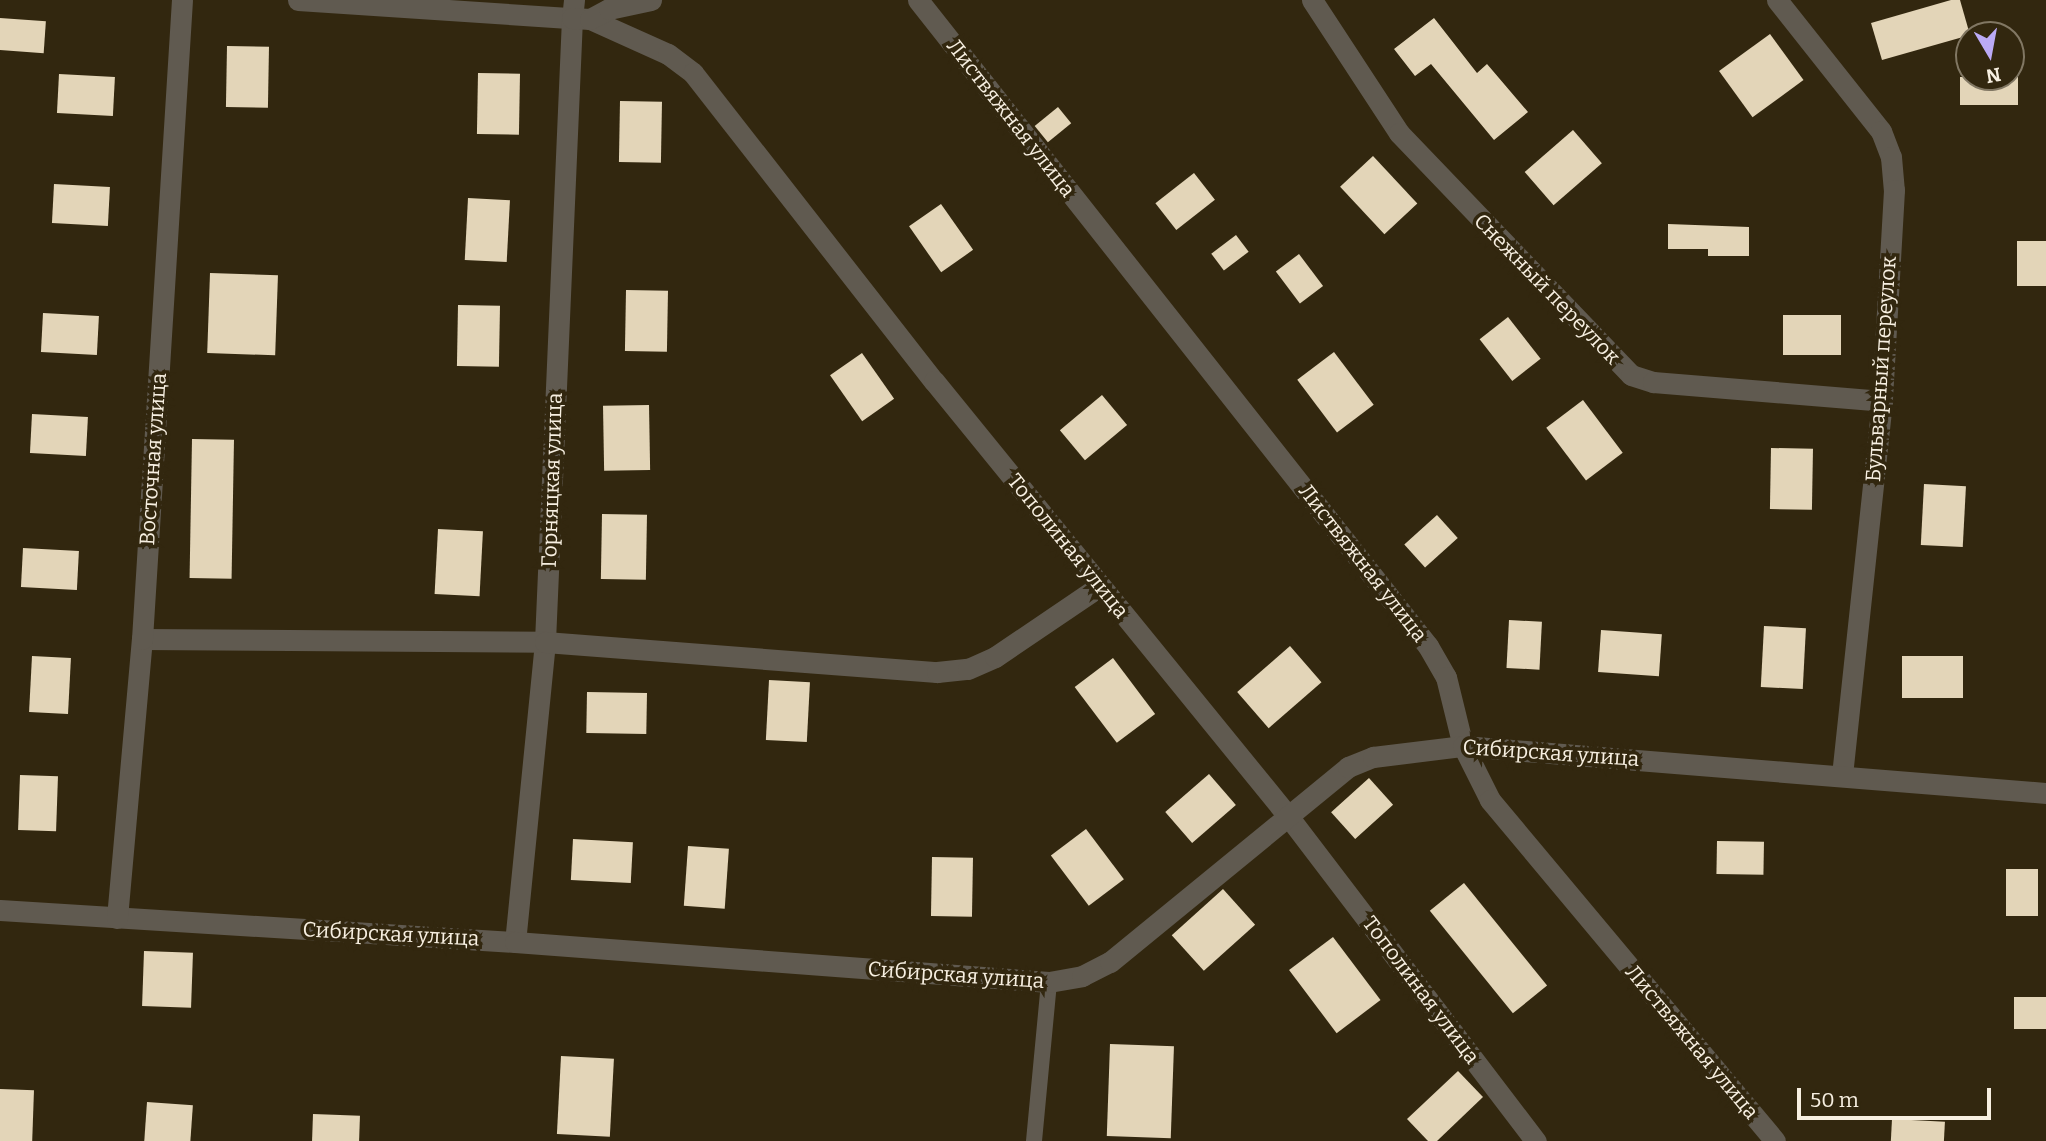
<!DOCTYPE html>
<html>
<head>
<meta charset="utf-8">
<style>
	body { margin:0 }
	#map { position:relative; width:2046px; height:1141px; overflow:hidden; background:#32270f; font-family:Bitter,serif }
	div>[style] { position:absolute }
	.building>* { inset:0; background:#e3d5b8; transform-origin:0 0 }
	.lane>* { height:16px; margin:-8px; padding:0 8px; transform-origin:8px; border-radius:8px; background:#605a50 }
	.street>* { height:21px; margin:-10.5px; padding:0 10.5px; transform-origin:10.5px; border-radius:10.5px; background:#605a50 }
	span { translate:-50% -50%; white-space:nowrap; text-align:center; line-height:1.15; -webkit-text-stroke:7px #32270f; paint-order:stroke }
	.street-label { font-size:21px; color:#f7efe1 }
	.north { position:absolute; left:1955px; top:21px; width:70px; height:70px; box-sizing:border-box; background:#32270f; border:2px solid #817763; border-radius:50%; rotate:170deg; font-size:19px; font-weight:700; line-height:28px; text-align:center; color:#f7efe1 }
	.north::after { content:''; display:block; margin:auto; width:24px; height:32px; background:#bbaaf6; clip-path:polygon(50% 0,100% 100%,50% 72%,0 100%) }
	.scale { position:absolute; left:1797px; top:1088px; width:194px; height:32px; box-sizing:border-box; border:4px solid #f7efe1; border-top:0; padding-left:9px; font-size:21px; line-height:24px; white-space:nowrap; color:#f7efe1; -webkit-text-stroke:5px #32270f; paint-order:stroke }
</style>
</head>
<body>
<div id="map">
	<div class="building">
		<i style="clip-path:polygon(1951px 0,1960px 0,1970px 35px,1882px 60px,1871px 23px)"></i>
		<i style="left:0;top:18px;width:46px;height:32px;rotate:4deg"></i>
		<i style="clip-path:polygon(1434px 18px,1477px 73px,1487px 64px,1528px 112px,1494px 140px,1431px 64px,1415px 76px,1394px 49px)"></i>
		<i style="left:1770px;top:34px;width:57px;height:63px;rotate:54deg"></i>
		<i style="left:227px;top:46px;width:42px;height:61px;rotate:1deg"></i>
		<i style="left:478px;top:73px;width:42px;height:61px;rotate:1deg"></i>
		<i style="left:59px;top:74px;width:56px;height:39px;rotate:3deg"></i>
		<i style="left:1960px;top:77px;width:58px;height:28px"></i>
		<i style="left:620px;top:101px;width:42px;height:61px;rotate:1deg"></i>
		<i style="left:1058px;top:107px;width:21px;height:30px;rotate:51deg"></i>
		<i style="left:1573px;top:130px;width:44px;height:64px;rotate:49deg"></i>
		<i style="left:1373px;top:156px;width:65px;height:45px;rotate:47deg"></i>
		<i style="left:1194px;top:173px;width:34px;height:49px;rotate:52deg"></i>
		<i style="left:54px;top:184px;width:56px;height:39px;rotate:3deg"></i>
		<i style="left:468px;top:198px;width:42px;height:62px;rotate:3deg"></i>
		<i style="left:941px;top:204px;width:56px;height:39px;rotate:55deg"></i>
		<i style="clip-path:polygon(1668px 224px,1749px 227px,1749px 256px,1708px 256px,1708px 249px,1668px 249px)"></i>
		<i style="left:1236px;top:235px;width:21px;height:31px;rotate:53deg"></i>
		<i style="left:2017px;top:241px;width:29px;height:45px"></i>
		<i style="left:1299px;top:254px;width:40px;height:29px;rotate:53deg"></i>
		<i style="left:210px;top:273px;width:68px;height:80px;rotate:2deg"></i>
		<i style="left:626px;top:290px;width:42px;height:61px;rotate:1deg"></i>
		<i style="left:458px;top:305px;width:42px;height:61px;rotate:1deg"></i>
		<i style="left:43px;top:313px;width:56px;height:39px;rotate:3deg"></i>
		<i style="left:1783px;top:315px;width:58px;height:40px"></i>
		<i style="left:1508px;top:317px;width:53px;height:36px;rotate:52deg"></i>
		<i style="left:1334px;top:352px;width:66px;height:46px;rotate:53deg"></i>
		<i style="left:862px;top:353px;width:56px;height:39px;rotate:55deg"></i>
		<i style="left:1102px;top:395px;width:39px;height:55px;rotate:50deg"></i>
		<i style="left:1583px;top:400px;width:66px;height:46px;rotate:53deg"></i>
		<i style="left:649px;top:405px;width:65px;height:46px;rotate:89deg"></i>
		<i style="left:32px;top:414px;width:56px;height:39px;rotate:3deg"></i>
		<i style="left:192px;top:439px;width:42px;height:139px;rotate:1deg"></i>
		<i style="left:1771px;top:448px;width:42px;height:61px;rotate:1deg"></i>
		<i style="left:1924px;top:484px;width:42px;height:61px;rotate:3deg"></i>
		<i style="left:602px;top:514px;width:45px;height:65px;rotate:1deg"></i>
		<i style="left:1437px;top:515px;width:31px;height:44px;rotate:48deg"></i>
		<i style="left:438px;top:529px;width:45px;height:65px;rotate:3deg"></i>
		<i style="left:23px;top:548px;width:56px;height:39px;rotate:3deg"></i>
		<i style="left:1509px;top:620px;width:33px;height:48px;rotate:3deg"></i>
		<i style="left:1764px;top:626px;width:42px;height:61px;rotate:3deg"></i>
		<i style="left:1601px;top:630px;width:61px;height:42px;rotate:4deg"></i>
		<i style="left:1290px;top:646px;width:48px;height:70px;rotate:49deg"></i>
		<i style="left:32px;top:656px;width:39px;height:56px;rotate:3deg"></i>
		<i style="left:1902px;top:656px;width:61px;height:42px"></i>
		<i style="left:1113px;top:658px;width:70px;height:48px;rotate:53deg"></i>
		<i style="left:769px;top:680px;width:41px;height:60px;rotate:3deg"></i>
		<i style="left:587px;top:692px;width:60px;height:41px;rotate:1deg"></i>
		<i style="left:1209px;top:774px;width:41px;height:58px;rotate:49deg"></i>
		<i style="left:20px;top:775px;width:38px;height:55px;rotate:2deg"></i>
		<i style="left:1369px;top:778px;width:36px;height:51px;rotate:48deg"></i>
		<i style="left:1086px;top:829px;width:63px;height:44px;rotate:53deg"></i>
		<i style="left:573px;top:839px;width:60px;height:41px;rotate:3deg"></i>
		<i style="left:1717px;top:841px;width:47px;height:33px;rotate:1deg"></i>
		<i style="left:688px;top:846px;width:41px;height:60px;rotate:4deg"></i>
		<i style="left:932px;top:857px;width:41px;height:59px;rotate:1deg"></i>
		<i style="left:2006px;top:869px;width:32px;height:47px"></i>
		<i style="left:1464px;top:883px;width:132px;height:44px;rotate:51deg"></i>
		<i style="left:1223px;top:889px;width:48px;height:69px;rotate:48deg"></i>
		<i style="left:1333px;top:937px;width:79px;height:55px;rotate:53deg"></i>
		<i style="left:144px;top:951px;width:49px;height:55px;rotate:2deg"></i>
		<i style="left:2014px;top:997px;width:32px;height:32px"></i>
		<i style="left:1110px;top:1044px;width:64px;height:92px;rotate:2deg"></i>
		<i style="left:561px;top:1056px;width:53px;height:78px;rotate:3deg"></i>
		<i style="clip-path:polygon(1458px 1071px,1483px 1097px,1437px 1141px,1428px 1141px,1407px 1119px)"></i>
		<i style="left:0;top:1089px;width:34px;height:52px;rotate:2deg"></i>
		<i style="left:147px;top:1102px;width:46px;height:39px;rotate:4deg"></i>
		<i style="left:313px;top:1114px;width:47px;height:27px;rotate:2deg"></i>
		<i style="left:1892px;top:1119px;width:53px;height:22px;rotate:3deg"></i>
	</div>
	<div class="lane">
		<i style="left:1034px;top:1141px;width:160px;rotate:-84.6deg"></i>
	</div>
	<div class="street">
		<i style="left:298px;top:0;width:275px;rotate:3.8deg"></i>
		<i style="left:572px;top:18px;width:625px;rotate:92.48deg"></i>
		<i style="left:545px;top:642px;width:301px;rotate:95.7deg"></i>
		<i style="left:574px;top:0;width:18px;rotate:96deg"></i>
		<i style="left:572px;top:18px;width:18px;rotate:3deg"></i>
		<i style="left:590px;top:19px;width:85px;rotate:24.2deg"></i>
		<i style="left:668px;top:54px;width:31px;rotate:37deg"></i>
		<i style="left:693px;top:73px;width:391px;rotate:52deg"></i>
		<i style="left:934px;top:381px;width:561px;rotate:50.86deg"></i>
		<i style="left:1288px;top:816px;width:409px;rotate:52.7deg"></i>
		<i style="left:918px;top:0;width:823px;rotate:51.71deg"></i>
		<i style="left:1428px;top:646px;width:36px;rotate:60deg"></i>
		<i style="left:1446px;top:677px;width:71px;rotate:76.2deg"></i>
		<i style="left:1463px;top:746px;width:60px;rotate:63.4deg"></i>
		<i style="left:1490px;top:800px;width:444px;rotate:50.1deg"></i>
		<i style="left:1312px;top:0;width:159px;rotate:56.8deg"></i>
		<i style="left:1399px;top:133px;width:335px;rotate:46.2deg"></i>
		<i style="left:1631px;top:375px;width:23px;rotate:18deg"></i>
		<i style="left:1653px;top:382px;width:230px;rotate:4.7deg"></i>
		<i style="left:1777px;top:0;width:167px;rotate:51.6deg"></i>
		<i style="left:1881px;top:131px;width:28px;rotate:69deg"></i>
		<i style="left:1891px;top:157px;width:33px;rotate:85deg"></i>
		<i style="left:1894px;top:190px;width:211px;rotate:93.3deg"></i>
		<i style="left:1882px;top:401px;width:375px;rotate:96.1deg"></i>
		<i style="left:590px;top:19px;width:21px;rotate:-28deg"></i>
		<i style="left:609px;top:9px;width:43px;rotate:-12.1deg"></i>
		<i style="left:142px;top:639px;width:403px;rotate:0.4deg"></i>
		<i style="left:545px;top:642px;width:393px;rotate:4.4deg"></i>
		<i style="left:937px;top:672px;width:31px;rotate:-6deg"></i>
		<i style="left:968px;top:669px;width:30px;rotate:-24deg"></i>
		<i style="left:995px;top:657px;width:127px;rotate:-34.1deg"></i>
		<i style="left:0;top:910px;width:516px;rotate:3.56deg"></i>
		<i style="left:515px;top:942px;width:535px;rotate:4.28deg"></i>
		<i style="left:1049px;top:982px;width:34px;rotate:-10deg"></i>
		<i style="left:1082px;top:976px;width:31px;rotate:-27deg"></i>
		<i style="left:1110px;top:962px;width:308px;rotate:-39.3deg"></i>
		<i style="left:1348px;top:767px;width:27px;rotate:-22deg"></i>
		<i style="left:1373px;top:757px;width:91px;rotate:-7deg"></i>
		<i style="left:1463px;top:746px;width:585px;rotate:4.61deg"></i>
		<i style="left:117px;top:918px;width:280px;rotate:-84.9deg"></i>
		<i style="left:142px;top:639px;width:640px;rotate:-86.42deg"></i>
	</div>
	<div class="street-label">
		<span style="left:1011px;top:118px;rotate:52deg">Листвяжная улица</span>
		<span style="left:1547px;top:289px;rotate:46deg">Снежный переулок</span>
		<span style="left:1881px;top:369px;rotate:-86deg">Бульварный переулок</span>
		<span style="left:153px;top:459px;rotate:-86deg">Восточная улица</span>
		<span style="left:552px;top:480px;rotate:-88deg">Горняцкая улица</span>
		<span style="left:1068px;top:546px;rotate:51deg">Тополиная улица</span>
		<span style="left:1363px;top:563px;rotate:52deg">Листвяжная улица</span>
		<span style="left:1551px;top:753px;rotate:4deg">Сибирская улица</span>
		<span style="left:391px;top:934px;rotate:3deg">Сибирская улица</span>
		<span style="left:956px;top:975px;rotate:4deg">Сибирская улица</span>
		<span style="left:1421px;top:990px;rotate:53deg">Тополиная улица</span>
		<span style="left:1692px;top:1042px;rotate:50deg">Листвяжная улица</span>
	</div>
	<div class="north">N</div>
	<div class="scale">50 m</div>
</div>
</body>
</html>
